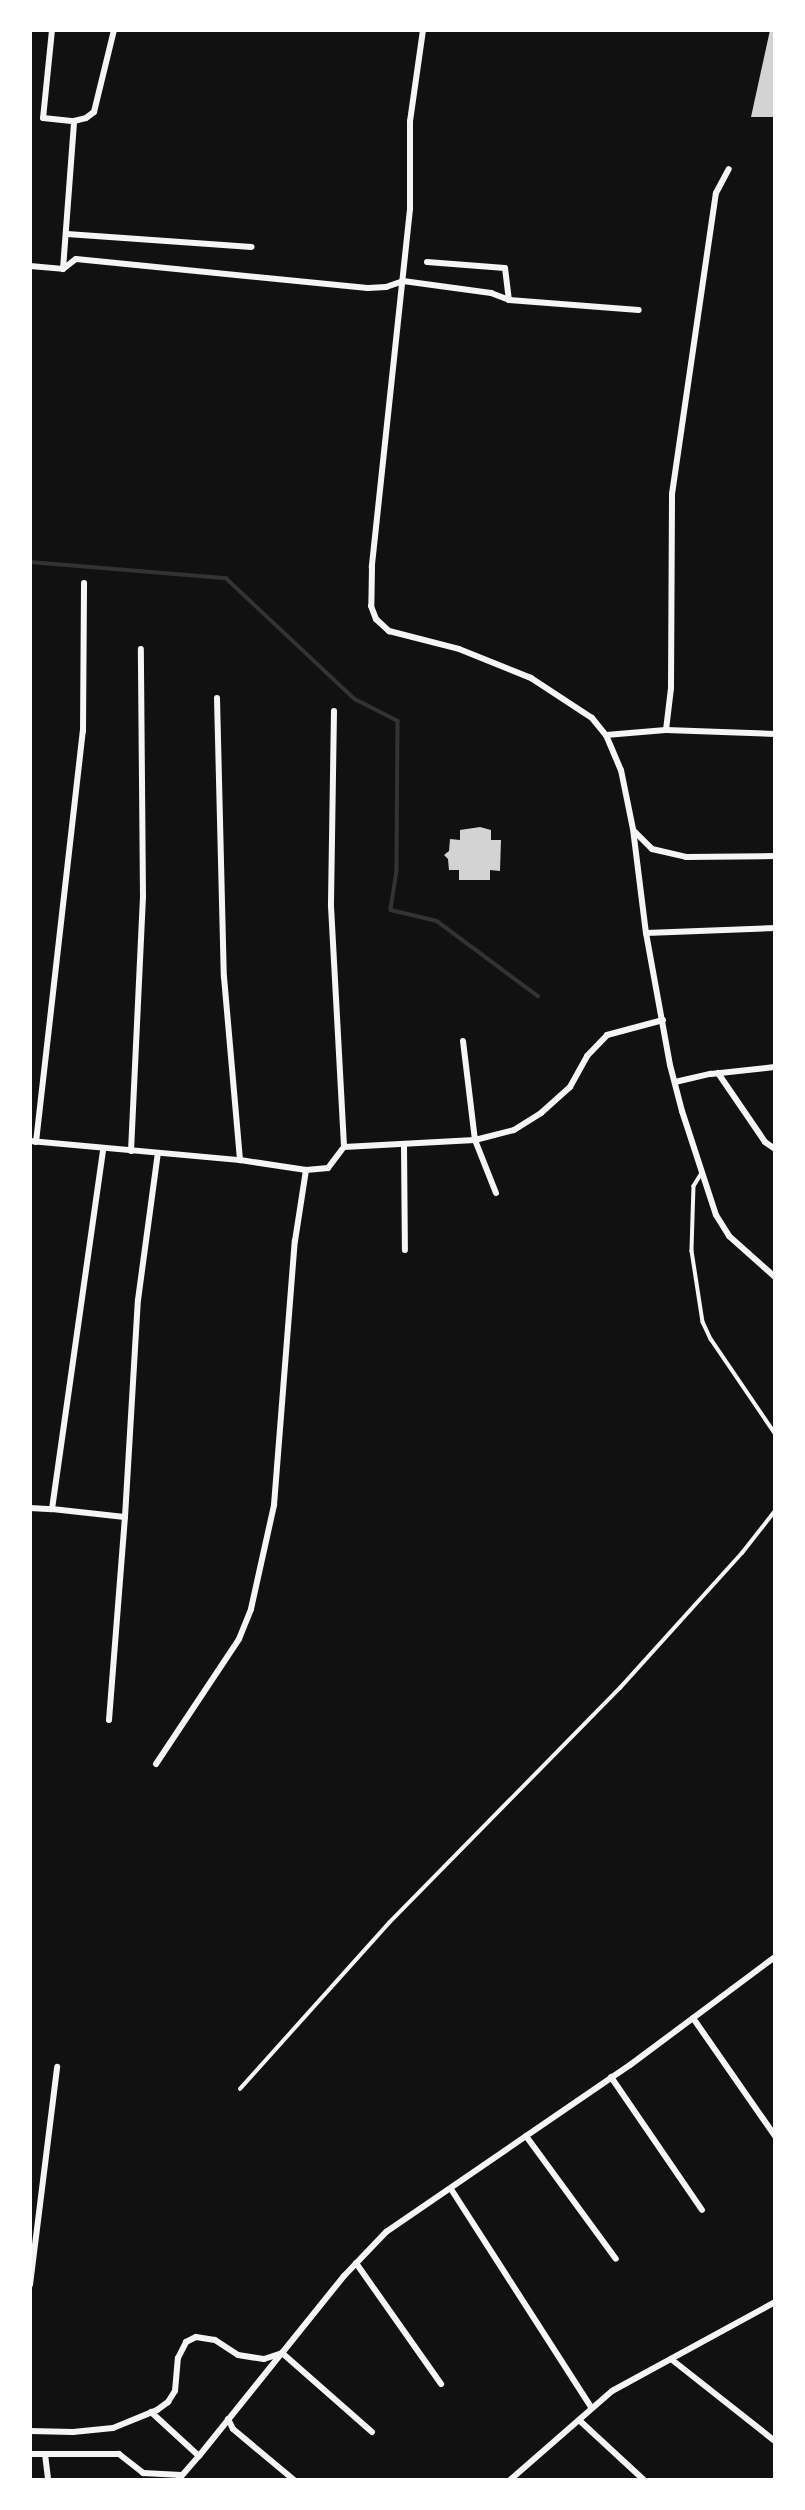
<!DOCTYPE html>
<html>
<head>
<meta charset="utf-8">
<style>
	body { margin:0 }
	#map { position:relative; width:805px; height:2510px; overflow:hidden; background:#111; font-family:Commissioner,sans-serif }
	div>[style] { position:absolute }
	.stream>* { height:3.5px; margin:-1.75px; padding:0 1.75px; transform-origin:1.75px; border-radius:1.75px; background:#333 }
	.building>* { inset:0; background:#d3d3d3 }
	.service>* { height:3.5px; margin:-1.75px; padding:0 1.75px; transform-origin:1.75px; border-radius:1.75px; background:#f5f5f5 }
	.minor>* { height:6px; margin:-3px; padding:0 3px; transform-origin:3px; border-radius:3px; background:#f5f5f5 }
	span { translate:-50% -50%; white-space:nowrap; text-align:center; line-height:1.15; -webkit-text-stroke:6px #fff; paint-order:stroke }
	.frame { position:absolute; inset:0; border:32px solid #fff; pointer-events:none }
</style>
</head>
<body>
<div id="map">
	<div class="stream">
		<i style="left:30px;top:562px;width:197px;rotate:4.7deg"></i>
		<i style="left:226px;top:578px;width:177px;rotate:43.2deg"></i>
		<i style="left:355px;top:699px;width:48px;rotate:27.1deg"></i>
		<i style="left:398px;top:721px;width:150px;rotate:90.4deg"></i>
		<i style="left:397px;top:871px;width:39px;rotate:99deg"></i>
		<i style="left:391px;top:910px;width:47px;rotate:13.4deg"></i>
		<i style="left:437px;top:921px;width:126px;rotate:36.6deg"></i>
	</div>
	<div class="building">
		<i style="clip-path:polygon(770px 30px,775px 30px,775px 117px,751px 117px)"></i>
		<i style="clip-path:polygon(480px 827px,491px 830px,491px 840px,501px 840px,500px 871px,490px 870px,490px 880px,459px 880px,459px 870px,449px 870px,448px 859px,444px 855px,449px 851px,450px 839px,460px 840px,460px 830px)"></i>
	</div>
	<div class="service">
		<i style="left:701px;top:1175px;width:13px;rotate:122deg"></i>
		<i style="left:694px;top:1186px;width:65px;rotate:91.8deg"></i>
		<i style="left:692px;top:1251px;width:72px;rotate:81.2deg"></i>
		<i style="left:703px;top:1322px;width:19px;rotate:65deg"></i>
		<i style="left:711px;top:1339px;width:114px;rotate:55.8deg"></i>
		<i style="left:240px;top:2089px;width:223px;rotate:-48.1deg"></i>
		<i style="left:389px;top:1923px;width:330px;rotate:-45.5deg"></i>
		<i style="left:620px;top:1688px;width:182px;rotate:-47.9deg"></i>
		<i style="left:742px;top:1553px;width:53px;rotate:-51.8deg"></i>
	</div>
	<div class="minor">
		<i style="left:52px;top:30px;width:88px;rotate:95.8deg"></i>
		<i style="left:43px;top:118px;width:31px;rotate:6deg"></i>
		<i style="left:74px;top:121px;width:12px;rotate:-14deg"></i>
		<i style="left:86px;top:118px;width:10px;rotate:-37deg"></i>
		<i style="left:94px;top:112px;width:84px;rotate:-76.3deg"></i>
		<i style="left:423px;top:30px;width:92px;rotate:98.1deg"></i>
		<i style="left:410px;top:121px;width:88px;rotate:90deg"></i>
		<i style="left:410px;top:209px;width:360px;rotate:96.1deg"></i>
		<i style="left:372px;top:567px;width:39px;rotate:91deg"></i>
		<i style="left:371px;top:606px;width:14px;rotate:69deg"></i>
		<i style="left:376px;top:619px;width:18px;rotate:43deg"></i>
		<i style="left:389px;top:631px;width:72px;rotate:14.4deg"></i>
		<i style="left:459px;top:649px;width:78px;rotate:21.9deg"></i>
		<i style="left:531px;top:678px;width:73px;rotate:33.3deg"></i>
		<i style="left:592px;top:718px;width:22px;rotate:51deg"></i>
		<i style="left:606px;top:735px;width:38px;rotate:67deg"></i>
		<i style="left:621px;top:770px;width:60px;rotate:78.5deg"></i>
		<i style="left:633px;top:829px;width:105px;rotate:82.9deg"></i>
		<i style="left:646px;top:933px;width:134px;rotate:79.7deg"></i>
		<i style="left:670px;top:1065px;width:48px;rotate:75.4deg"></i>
		<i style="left:682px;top:1111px;width:109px;rotate:71.9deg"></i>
		<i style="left:716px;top:1215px;width:25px;rotate:58deg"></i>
		<i style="left:729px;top:1236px;width:62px;rotate:41.7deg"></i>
		<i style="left:67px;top:234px;width:185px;rotate:4deg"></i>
		<i style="left:427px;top:262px;width:78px;rotate:4.4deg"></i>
		<i style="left:505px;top:268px;width:32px;rotate:83deg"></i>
		<i style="left:30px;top:266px;width:33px;rotate:5deg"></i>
		<i style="left:63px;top:269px;width:16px;rotate:-38deg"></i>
		<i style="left:76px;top:259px;width:293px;rotate:5.7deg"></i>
		<i style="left:368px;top:288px;width:18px;rotate:-3deg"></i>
		<i style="left:386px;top:287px;width:18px;rotate:-19deg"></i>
		<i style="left:403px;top:281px;width:89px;rotate:7.8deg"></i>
		<i style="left:491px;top:293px;width:19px;rotate:21deg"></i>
		<i style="left:509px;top:300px;width:130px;rotate:4.4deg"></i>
		<i style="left:63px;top:269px;width:148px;rotate:-85.7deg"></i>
		<i style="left:217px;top:698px;width:279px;rotate:88.6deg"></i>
		<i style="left:224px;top:977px;width:184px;rotate:85deg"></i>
		<i style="left:334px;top:711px;width:195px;rotate:90.9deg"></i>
		<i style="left:331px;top:906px;width:241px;rotate:86.9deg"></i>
		<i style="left:666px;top:730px;width:42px;rotate:-83.2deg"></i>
		<i style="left:671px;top:688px;width:194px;rotate:-89.7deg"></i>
		<i style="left:672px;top:494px;width:304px;rotate:-81.7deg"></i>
		<i style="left:716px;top:193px;width:27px;rotate:-62deg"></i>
		<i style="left:606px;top:735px;width:60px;rotate:-4.8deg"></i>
		<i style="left:666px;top:730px;width:109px;rotate:2.1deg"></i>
		<i style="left:634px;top:831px;width:25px;rotate:45deg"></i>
		<i style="left:652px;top:849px;width:35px;rotate:13deg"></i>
		<i style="left:686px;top:857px;width:89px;rotate:-0.6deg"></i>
		<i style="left:646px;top:933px;width:129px;rotate:-2.2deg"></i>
		<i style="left:463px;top:1041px;width:100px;rotate:83.1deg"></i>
		<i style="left:475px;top:1140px;width:57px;rotate:68.4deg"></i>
		<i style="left:718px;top:1073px;width:83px;rotate:55.7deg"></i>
		<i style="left:765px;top:1142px;width:12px;rotate:35deg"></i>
		<i style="left:675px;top:1082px;width:37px;rotate:-13deg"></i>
		<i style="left:711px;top:1074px;width:64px;rotate:-6.2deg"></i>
		<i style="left:30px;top:1141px;width:211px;rotate:5.2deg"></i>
		<i style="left:240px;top:1160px;width:67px;rotate:8.6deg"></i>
		<i style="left:306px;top:1170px;width:22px;rotate:-5deg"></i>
		<i style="left:328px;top:1168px;width:26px;rotate:-53deg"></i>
		<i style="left:344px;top:1147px;width:131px;rotate:-3.1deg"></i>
		<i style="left:475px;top:1140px;width:40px;rotate:-14.4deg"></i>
		<i style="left:514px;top:1130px;width:32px;rotate:-32deg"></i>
		<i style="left:541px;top:1113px;width:39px;rotate:-42deg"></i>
		<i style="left:570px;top:1087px;width:35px;rotate:-61deg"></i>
		<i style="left:587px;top:1056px;width:29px;rotate:-46deg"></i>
		<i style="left:607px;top:1035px;width:58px;rotate:-15deg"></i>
		<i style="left:36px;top:1142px;width:414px;rotate:-83.5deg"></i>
		<i style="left:83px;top:731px;width:148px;rotate:-89.6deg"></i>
		<i style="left:404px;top:1145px;width:105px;rotate:89.5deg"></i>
		<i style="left:131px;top:1151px;width:254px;rotate:-87.3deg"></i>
		<i style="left:143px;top:897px;width:248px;rotate:-90.5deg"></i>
		<i style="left:30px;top:1508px;width:22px;rotate:3deg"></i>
		<i style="left:52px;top:1509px;width:363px;rotate:-81.9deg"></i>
		<i style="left:52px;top:1509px;width:73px;rotate:6.3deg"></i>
		<i style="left:125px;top:1517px;width:217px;rotate:-86.6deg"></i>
		<i style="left:138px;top:1300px;width:148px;rotate:-82.3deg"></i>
		<i style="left:109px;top:1720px;width:204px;rotate:-85.5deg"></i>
		<i style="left:156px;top:1764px;width:150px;rotate:-56.4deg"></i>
		<i style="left:239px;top:1639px;width:32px;rotate:-68deg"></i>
		<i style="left:251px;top:1609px;width:107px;rotate:-77.5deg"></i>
		<i style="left:274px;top:1505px;width:265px;rotate:-85.5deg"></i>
		<i style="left:295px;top:1241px;width:72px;rotate:-81.2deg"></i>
		<i style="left:693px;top:2018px;width:144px;rotate:55.2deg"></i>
		<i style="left:611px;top:2077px;width:161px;rotate:55.6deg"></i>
		<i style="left:526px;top:2136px;width:152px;rotate:53.8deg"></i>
		<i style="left:451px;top:2189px;width:259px;rotate:57.3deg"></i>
		<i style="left:356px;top:2263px;width:148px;rotate:54.9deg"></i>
		<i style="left:30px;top:2285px;width:220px;rotate:-82.9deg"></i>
		<i style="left:671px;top:2359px;width:132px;rotate:38.3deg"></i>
		<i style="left:151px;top:2412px;width:65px;rotate:42.5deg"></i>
		<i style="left:199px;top:2456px;width:131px;rotate:-51.2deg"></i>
		<i style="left:228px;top:2419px;width:11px;rotate:63deg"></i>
		<i style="left:233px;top:2429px;width:80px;rotate:39.9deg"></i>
		<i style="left:579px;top:2420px;width:88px;rotate:42.7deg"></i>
		<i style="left:30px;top:2431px;width:43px;rotate:1.3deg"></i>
		<i style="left:73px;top:2432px;width:40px;rotate:-5.7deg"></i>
		<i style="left:113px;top:2428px;width:48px;rotate:-22.2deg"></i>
		<i style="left:157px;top:2410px;width:14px;rotate:-36deg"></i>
		<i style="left:168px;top:2402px;width:13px;rotate:-58deg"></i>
		<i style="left:175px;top:2391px;width:33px;rotate:-85deg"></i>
		<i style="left:178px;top:2358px;width:18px;rotate:-63deg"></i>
		<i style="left:186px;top:2342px;width:11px;rotate:-27deg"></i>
		<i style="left:196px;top:2337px;width:19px;rotate:9deg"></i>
		<i style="left:215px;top:2340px;width:27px;rotate:33deg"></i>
		<i style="left:238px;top:2355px;width:26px;rotate:9deg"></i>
		<i style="left:264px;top:2359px;width:19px;rotate:-18deg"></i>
		<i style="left:372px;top:2432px;width:120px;rotate:-138.7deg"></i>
		<i style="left:282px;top:2353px;width:99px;rotate:-51.2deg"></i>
		<i style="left:344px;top:2276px;width:61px;rotate:-46.3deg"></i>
		<i style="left:386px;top:2232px;width:296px;rotate:-34.4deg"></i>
		<i style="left:630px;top:2065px;width:181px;rotate:-36.7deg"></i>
		<i style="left:30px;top:2454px;width:89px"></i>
		<i style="left:119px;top:2454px;width:31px;rotate:38deg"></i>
		<i style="left:143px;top:2473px;width:38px;rotate:3deg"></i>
		<i style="left:45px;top:2454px;width:26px;rotate:83deg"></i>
		<i style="left:178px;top:2480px;width:32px;rotate:-49deg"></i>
		<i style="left:510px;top:2480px;width:135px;rotate:-41.1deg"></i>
		<i style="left:612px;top:2391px;width:186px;rotate:-28.6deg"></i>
	</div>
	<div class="frame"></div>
</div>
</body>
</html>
